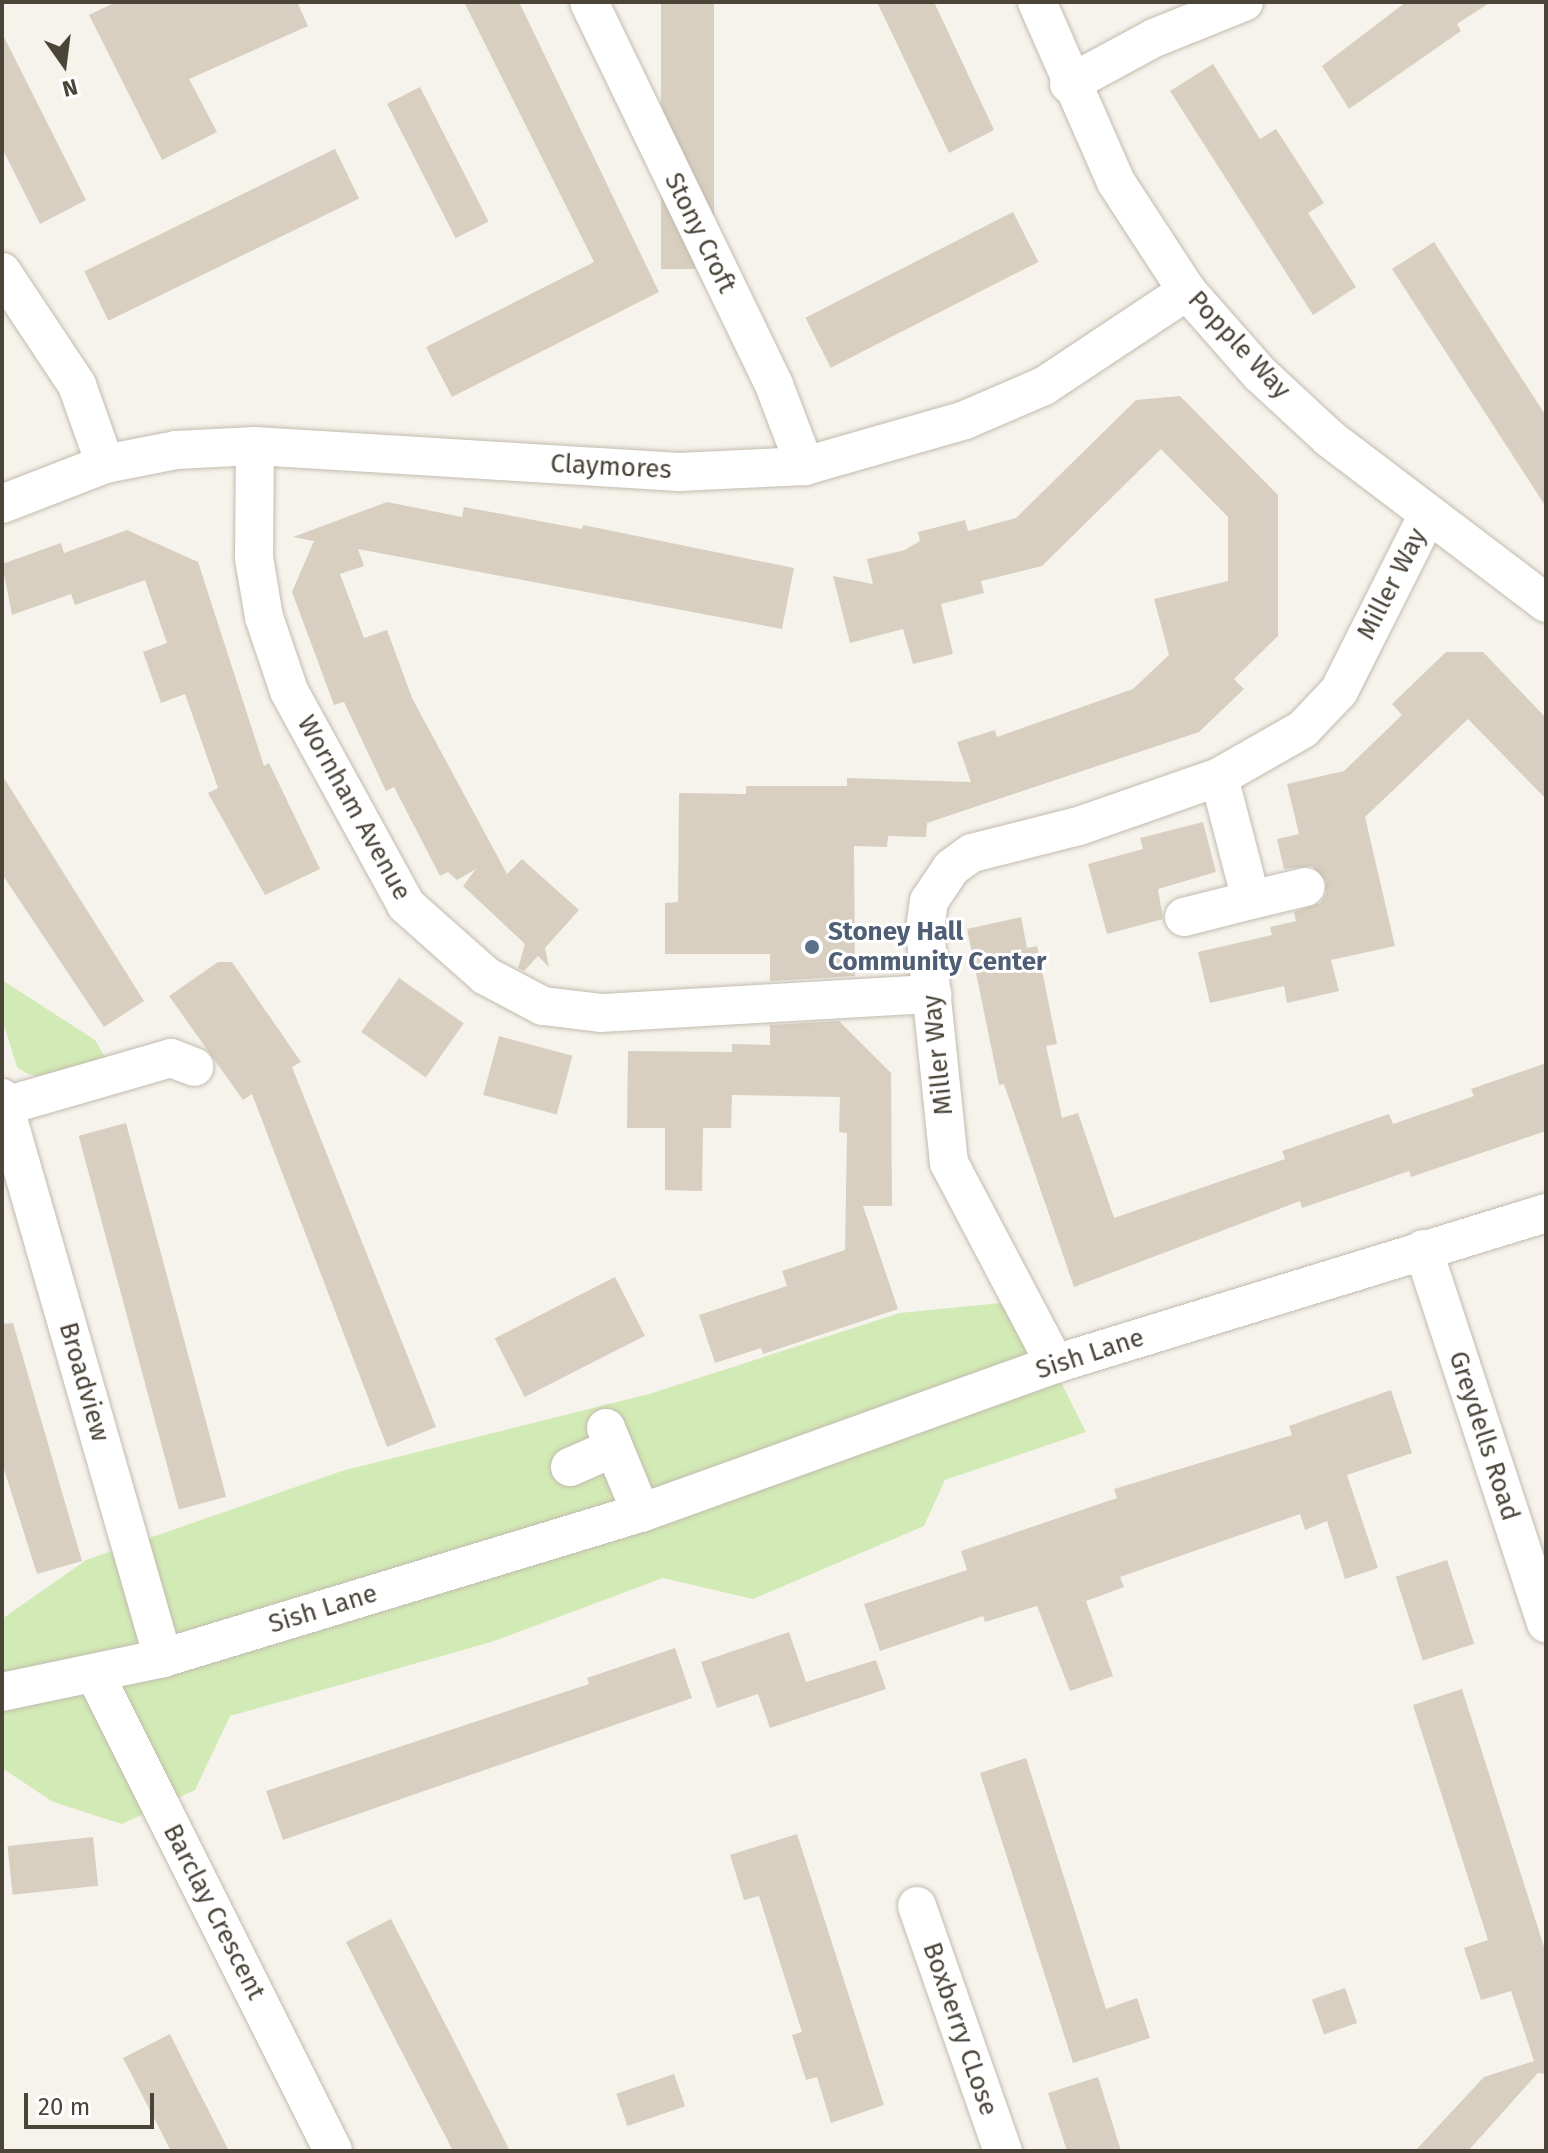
<!DOCTYPE html>
<html>
<head>
<meta charset="utf-8">
<style>
	body { margin:0 }
	#map { position:relative; width:1548px; height:2153px; overflow:hidden; background:#f6f3ec; font-family:"Fira Sans",sans-serif }
	div>[style] { position:absolute }
	.green>* { inset:0; background:#d2eab5 }
	.building>* { inset:0; background:#d8cfc1; transform-origin:0 0 }
	.roads { filter:drop-shadow(0 0 2px #c2bbae) drop-shadow(0 0 2px #c2bbae) }
	.minor>* { height:38px; margin:-19px; padding:0 19px; transform-origin:19px; border-radius:19px; background:#fff }
	.dots>* { width:22px; height:22px; translate:-50% -50%; box-sizing:border-box; border:4px solid #fff; border-radius:50% }
	span { translate:-50% -50%; white-space:nowrap; text-align:center; line-height:1.15; -webkit-text-stroke:6px #fff; paint-order:stroke }
	.street-label { font-size:26px; color:#4b4439 }
	.service-label { font-size:26px; color:#4e5e75; font-weight:700 }
	.left { translate:0 -50%; text-align:left }
	.frame { position:absolute; inset:0; border:4px solid #4b4439; pointer-events:none }
	.north { position:absolute; left:24px; top:24px; width:80px; height:80px; -webkit-text-stroke:6px #fff; paint-order:stroke; rotate:166deg; font-size:22px; font-weight:700; line-height:32px; text-align:center; color:#4b4439 }
	.north::after { content:''; display:block; margin:auto; width:28px; height:36px; background:#4b4439; clip-path:polygon(50% 0,100% 100%,50% 72%,0 100%) }
	.scale { position:absolute; left:24px; top:2093px; width:130px; height:36px; box-sizing:border-box; border:4px solid #4b4439; border-top:0; padding-left:10px; font-size:24px; line-height:28px; white-space:nowrap; color:#4b4439; -webkit-text-stroke:6px #fff; paint-order:stroke }
</style>
</head>
<body>
<div id="map">
	<div class="green">
		<i style="clip-path:polygon(2px 980px,95px 1040px,108px 1062px,38px 1077px,26px 1073px,17px 1067px,2px 1019px)"></i>
		<i style="clip-path:polygon(1020px 1301px,1086px 1432px,945px 1480px,924px 1526px,753px 1599px,663px 1578px,491px 1642px,230px 1716px,195px 1790px,122px 1824px,53px 1802px,2px 1768px,2px 1619px,86px 1560px,342px 1471px,649px 1394px,900px 1313px)"></i>
	</div>
	<div class="building">
		<i style="clip-path:polygon(116px 2px,297px 2px,308px 26px,189px 79px,217px 132px,162px 160px,89px 15px)"></i>
		<i style="clip-path:polygon(464px 2px,519px 2px,659px 292px,452px 397px,426px 347px,594px 262px)"></i>
		<i style="left:661px;top:2px;width:53px;height:267px"></i>
		<i style="clip-path:polygon(877px 2px,934px 2px,994px 130px,949px 153px)"></i>
		<i style="clip-path:polygon(1406px 2px,1491px 2px,1457px 24px,1461px 31px,1349px 109px,1322px 66px)"></i>
		<i style="clip-path:polygon(2px 33px,86px 200px,40px 224px,2px 148px)"></i>
		<i style="clip-path:polygon(1213px 64px,1260px 139px,1276px 129px,1324px 203px,1308px 213px,1356px 287px,1313px 315px,1170px 91px)"></i>
		<i style="left:420px;top:87px;width:151px;height:37px;rotate:63deg"></i>
		<i style="left:335px;top:149px;width:55px;height:279px;rotate:64deg"></i>
		<i style="left:1013px;top:212px;width:56px;height:233px;rotate:63deg"></i>
		<i style="clip-path:polygon(1434px 242px,1546px 416px,1546px 507px,1392px 269px)"></i>
		<i style="clip-path:polygon(1180px 396px,1278px 495px,1278px 636px,1234px 679px,1244px 689px,1199px 732px,927px 823px,926px 837px,888px 836px,887px 847px,854px 846px,855px 976px,770px 981px,770px 954px,665px 954px,665px 903px,678px 902px,679px 793px,746px 794px,746px 786px,847px 786px,847px 778px,971px 782px,957px 742px,995px 730px,997px 737px,1133px 689px,1169px 655px,1154px 599px,1228px 581px,1228px 517px,1161px 449px,1042px 566px,981px 581px,984px 593px,941px 604px,953px 654px,913px 664px,903px 629px,850px 643px,833px 576px,873px 584px,867px 559px,905px 550px,920px 541px,918px 532px,965px 520px,968px 531px,1016px 518px,1136px 400px)"></i>
		<i style="clip-path:polygon(387px 502px,462px 517px,464px 507px,582px 529px,583px 525px,794px 568px,782px 629px,358px 549px,364px 566px,340px 574px,364px 638px,387px 630px,412px 698px,507px 874px,522px 859px,579px 910px,545px 948px,549px 967px,538px 956px,524px 971px,518px 968px,525px 944px,463px 886px,476px 869px,457px 880px,448px 872px,440px 876px,394px 787px,386px 791px,344px 702px,334px 705px,292px 592px,314px 541px,293px 537px)"></i>
		<i style="clip-path:polygon(127px 530px,198px 562px,264px 766px,269px 763px,320px 869px,265px 895px,208px 793px,218px 788px,185px 694px,161px 703px,143px 652px,167px 643px,145px 580px,75px 605px,71px 594px,12px 615px,2px 564px,61px 543px,64px 553px)"></i>
		<i style="clip-path:polygon(1446px 652px,1483px 652px,1546px 718px,1546px 799px,1468px 719px,1365px 817px,1395px 946px,1331px 960px,1339px 991px,1287px 1003px,1284px 986px,1210px 1003px,1198px 952px,1272px 935px,1270px 927px,1296px 921px,1294px 912px,1320px 903px,1326px 894px,1326px 881px,1312px 866px,1284px 869px,1277px 839px,1299px 834px,1287px 784px,1344px 771px,1402px 715px,1392px 704px)"></i>
		<i style="clip-path:polygon(2px 775px,144px 1001px,104px 1027px,2px 874px)"></i>
		<i style="clip-path:polygon(1203px 822px,1216px 872px,1158px 889px,1163px 919px,1107px 934px,1088px 864px,1143px 849px,1140px 838px)"></i>
		<i style="clip-path:polygon(1021px 917px,1027px 948px,1037px 946px,1057px 1044px,1046px 1046px,1062px 1118px,1078px 1113px,1114px 1218px,1285px 1159px,1282px 1151px,1389px 1114px,1393px 1124px,1474px 1096px,1471px 1089px,1546px 1063px,1546px 1131px,1411px 1177px,1409px 1171px,1302px 1208px,1300px 1201px,1074px 1287px,1004px 1084px,999px 1085px,967px 929px)"></i>
		<i style="clip-path:polygon(218px 962px,232px 962px,301px 1062px,292px 1067px,436px 1427px,387px 1447px,252px 1094px,243px 1100px,169px 996px)"></i>
		<i style="left:399px;top:978px;width:79px;height:66px;rotate:35deg"></i>
		<i style="clip-path:polygon(839px 1021px,891px 1073px,892px 1206px,863px 1206px,898px 1309px,763px 1354px,761px 1348px,715px 1363px,699px 1315px,787px 1286px,782px 1271px,845px 1250px,847px 1133px,839px 1132px,840px 1097px,732px 1095px,731px 1128px,703px 1128px,702px 1191px,665px 1190px,665px 1128px,627px 1128px,628px 1051px,732px 1052px,732px 1044px,770px 1045px,770px 1025px)"></i>
		<i style="left:499px;top:1036px;width:76px;height:61px;rotate:15deg"></i>
		<i style="left:126px;top:1123px;width:387px;height:49px;rotate:75deg"></i>
		<i style="left:615px;top:1277px;width:66px;height:135px;rotate:63deg"></i>
		<i style="clip-path:polygon(13px 1323px,82px 1561px,37px 1574px,2px 1463px,2px 1324px)"></i>
		<i style="clip-path:polygon(1391px 1390px,1412px 1453px,1347px 1475px,1378px 1568px,1345px 1579px,1327px 1521px,1305px 1530px,1300px 1514px,1120px 1577px,1124px 1587px,1086px 1601px,1113px 1676px,1070px 1691px,1037px 1606px,985px 1622px,983px 1616px,880px 1651px,864px 1604px,967px 1570px,961px 1551px,1117px 1498px,1114px 1489px,1292px 1435px,1289px 1426px)"></i>
		<i style="left:1447px;top:1560px;width:88px;height:54px;rotate:72deg"></i>
		<i style="clip-path:polygon(789px 1632px,806px 1682px,876px 1660px,886px 1689px,770px 1728px,758px 1694px,717px 1708px,701px 1662px)"></i>
		<i style="clip-path:polygon(675px 1648px,692px 1698px,283px 1840px,266px 1791px,589px 1684px,587px 1678px)"></i>
		<i style="clip-path:polygon(1462px 1689px,1546px 1953px,1546px 2074px,1538px 2073px,1468px 2151px,1415px 2151px,1484px 2077px,1534px 2061px,1511px 1991px,1481px 2000px,1464px 1948px,1488px 1940px,1413px 1705px)"></i>
		<i style="clip-path:polygon(1026px 1758px,1106px 2009px,1137px 1998px,1150px 2038px,1073px 2063px,980px 1773px)"></i>
		<i style="clip-path:polygon(797px 1834px,884px 2105px,831px 2123px,817px 2077px,806px 2080px,792px 2035px,802px 2032px,759px 1896px,744px 1900px,730px 1855px)"></i>
		<i style="left:93px;top:1837px;width:49px;height:86px;rotate:84deg"></i>
		<i style="clip-path:polygon(391px 1919px,457px 2047px,510px 2151px,453px 2151px,389px 2027px,346px 1942px)"></i>
		<i style="left:1345px;top:1988px;width:37px;height:35px;rotate:71deg"></i>
		<i style="clip-path:polygon(170px 2034px,191px 2076px,229px 2151px,171px 2151px,123px 2058px)"></i>
		<i style="left:674px;top:2074px;width:34px;height:61px;rotate:71deg"></i>
		<i style="clip-path:polygon(1098px 2077px,1121px 2151px,1067px 2151px,1048px 2093px)"></i>
	</div>
	<div class="roads">
		<div class="minor">
			<i style="left:589px;top:2px;width:425px;rotate:64.2deg"></i>
			<i style="left:774px;top:385px;width:87px;rotate:69.1deg"></i>
			<i style="left:1037px;top:2px;width:197px;rotate:66.3deg"></i>
			<i style="left:1116px;top:182px;width:130px;rotate:56.9deg"></i>
			<i style="left:1187px;top:291px;width:111px;rotate:48.7deg"></i>
			<i style="left:1260px;top:374px;width:94px;rotate:42.8deg"></i>
			<i style="left:1329px;top:438px;width:273px;rotate:37.2deg"></i>
			<i style="left:1069px;top:84px;width:97px;rotate:-28.4deg"></i>
			<i style="left:1154px;top:38px;width:97px;rotate:-21.8deg"></i>
			<i style="left:2px;top:272px;width:136px;rotate:56.4deg"></i>
			<i style="left:77px;top:385px;width:84px;rotate:70.5deg"></i>
			<i style="left:255px;top:446px;width:112px;rotate:90.5deg"></i>
			<i style="left:254px;top:558px;width:60px;rotate:80.4deg"></i>
			<i style="left:264px;top:617px;width:78px;rotate:71.3deg"></i>
			<i style="left:289px;top:691px;width:244px;rotate:61.3deg"></i>
			<i style="left:406px;top:905px;width:107px;rotate:41.6deg"></i>
			<i style="left:486px;top:976px;width:64px;rotate:27.8deg"></i>
			<i style="left:543px;top:1006px;width:58px;rotate:6.9deg"></i>
			<i style="left:601px;top:1013px;width:332px;rotate:-3.3deg"></i>
			<i style="left:2px;top:504px;width:110px;rotate:-21.2deg"></i>
			<i style="left:105px;top:464px;width:72px;rotate:-11.2deg"></i>
			<i style="left:176px;top:450px;width:79px;rotate:-2.9deg"></i>
			<i style="left:255px;top:446px;width:425px;rotate:3.5deg"></i>
			<i style="left:679px;top:472px;width:126px;rotate:-2.7deg"></i>
			<i style="left:805px;top:466px;width:166px;rotate:-16deg"></i>
			<i style="left:965px;top:420px;width:86px;rotate:-23.3deg"></i>
			<i style="left:1044px;top:386px;width:172px;rotate:-33.6deg"></i>
			<i style="left:1219px;top:777px;width:127px;rotate:75.4deg"></i>
			<i style="left:1251px;top:900px;width:56px;rotate:-13.5deg"></i>
			<i style="left:1184px;top:917px;width:69px;rotate:-14.2deg"></i>
			<i style="left:2px;top:1098px;width:583px;rotate:73.96deg"></i>
			<i style="left:5px;top:1106px;width:173px;rotate:-16.1deg"></i>
			<i style="left:171px;top:1058px;width:25px;rotate:21deg"></i>
			<i style="left:1423px;top:1249px;width:394px;rotate:71.8deg"></i>
			<i style="left:1055px;top:1364px;width:227px;rotate:-117.8deg"></i>
			<i style="left:949px;top:1163px;width:235px;rotate:-95.9deg"></i>
			<i style="left:925px;top:929px;width:28px;rotate:-82deg"></i>
			<i style="left:929px;top:901px;width:40px;rotate:-56deg"></i>
			<i style="left:951px;top:868px;width:26px;rotate:-36deg"></i>
			<i style="left:972px;top:853px;width:110px;rotate:-14.2deg"></i>
			<i style="left:1079px;top:826px;width:148px;rotate:-19.3deg"></i>
			<i style="left:1219px;top:777px;width:97px;rotate:-29.7deg"></i>
			<i style="left:1303px;top:729px;width:52px;rotate:-46.5deg"></i>
			<i style="left:1339px;top:691px;width:196px;rotate:-63.3deg"></i>
			<i style="left:606px;top:1428px;width:92px;rotate:67.6deg"></i>
			<i style="left:570px;top:1467px;width:47px;rotate:-23.8deg"></i>
			<i style="left:95px;top:1674px;width:533px;rotate:63.48deg"></i>
			<i style="left:2px;top:1692px;width:165px;rotate:-11.9deg"></i>
			<i style="left:163px;top:1658px;width:500px;rotate:-16.9deg"></i>
			<i style="left:641px;top:1513px;width:440px;rotate:-19.8deg"></i>
			<i style="left:1055px;top:1364px;width:514px;rotate:-17.09deg"></i>
			<i style="left:917px;top:1906px;width:260px;rotate:70.7deg"></i>
		</div>
	</div>
	<div class="dots">
		<i style="left:812px;top:947px;background:#5c6f8a"></i>
	</div>
	<div class="street-label">
		<span style="left:700px;top:233px;rotate:64deg">Stony Croft</span>
		<span style="left:1239px;top:345px;rotate:47deg">Popple Way</span>
		<span style="left:611px;top:467px;rotate:3deg">Claymores</span>
		<span style="left:1392px;top:584px;rotate:-63deg">Miller Way</span>
		<span style="left:354px;top:808px;rotate:61deg">Wornham Avenue</span>
		<span style="left:938px;top:1055px;rotate:-96deg">Miller Way</span>
		<span style="left:1090px;top:1354px;rotate:-18deg">Sish Lane</span>
		<span style="left:84px;top:1382px;rotate:74deg">Broadview</span>
		<span style="left:1484px;top:1436px;rotate:72deg">Greydells Road</span>
		<span style="left:323px;top:1609px;rotate:-17deg">Sish Lane</span>
		<span style="left:214px;top:1912px;rotate:63deg">Barclay Crescent</span>
		<span style="left:960px;top:2029px;rotate:71deg">Boxberry CLose</span>
	</div>
	<div class="service-label">
		<span class="left" style="left:828px;top:947px">Stoney Hall<br>Community Center</span>
	</div>
	<div class="frame"></div>
	<div class="north">N</div>
	<div class="scale">20 m</div>
</div>
</body>
</html>
